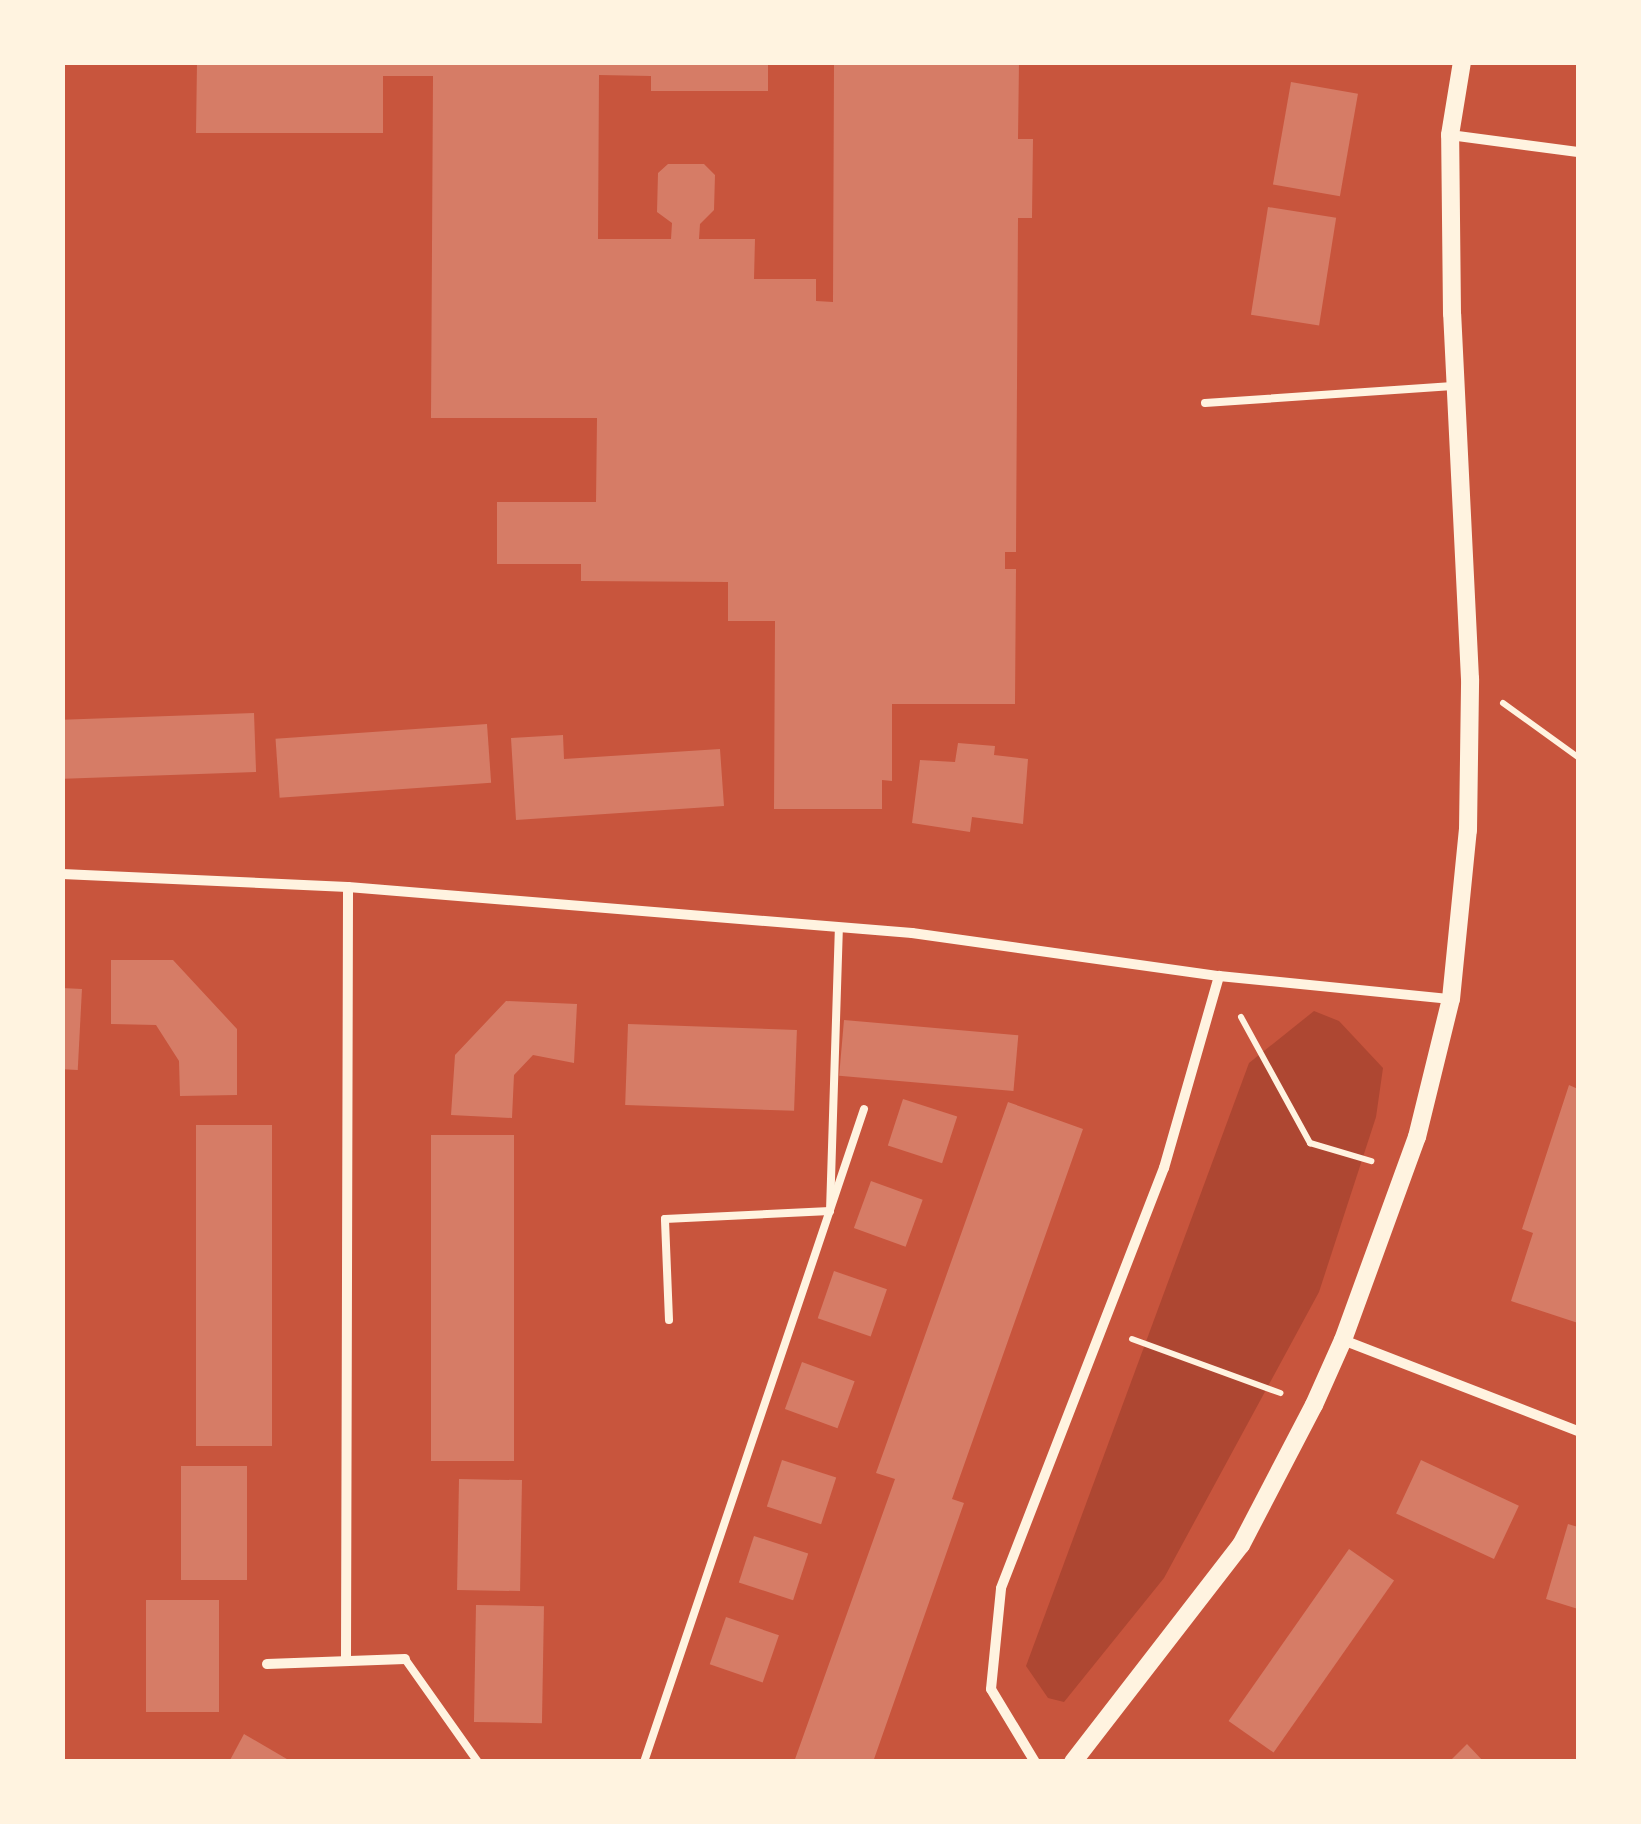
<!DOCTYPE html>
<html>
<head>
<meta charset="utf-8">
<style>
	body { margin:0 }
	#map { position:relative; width:1641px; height:1824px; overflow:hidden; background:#c8553d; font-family:Figtree,sans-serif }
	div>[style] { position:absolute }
	.green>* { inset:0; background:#ae4732 }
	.building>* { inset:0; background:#d67c66; transform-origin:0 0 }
	.path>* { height:6px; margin:-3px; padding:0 3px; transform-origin:3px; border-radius:3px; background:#fff3e0 }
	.service>* { height:8px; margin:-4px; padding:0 4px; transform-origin:4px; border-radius:4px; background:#fff3e0 }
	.minor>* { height:10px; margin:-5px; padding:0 5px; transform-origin:5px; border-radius:5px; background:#fff3e0 }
	.tertiary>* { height:18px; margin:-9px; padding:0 9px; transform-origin:9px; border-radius:9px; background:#fff3e0 }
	span { translate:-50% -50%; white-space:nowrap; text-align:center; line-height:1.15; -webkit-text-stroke:10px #fff3e0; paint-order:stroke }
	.frame { position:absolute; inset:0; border:65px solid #fff3e0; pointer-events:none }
</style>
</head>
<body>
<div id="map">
	<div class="green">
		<i style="clip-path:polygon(1314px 1011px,1339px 1021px,1383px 1068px,1376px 1117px,1319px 1292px,1164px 1578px,1064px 1702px,1048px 1698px,1026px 1666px,1249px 1063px)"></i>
	</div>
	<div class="building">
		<i style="clip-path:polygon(197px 62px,768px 62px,768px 91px,651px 91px,651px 76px,599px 75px,598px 239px,671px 239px,672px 223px,657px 212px,658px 173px,668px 164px,704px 164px,715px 175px,714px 210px,700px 224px,699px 239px,755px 239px,754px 279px,816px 279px,816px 301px,833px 302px,834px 62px,1019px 62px,1018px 139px,1033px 139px,1032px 218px,1018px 218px,1016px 552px,1005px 552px,1005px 569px,1016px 569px,1015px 704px,892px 704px,892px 781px,882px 780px,882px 809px,774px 809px,775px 621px,728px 621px,728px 582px,581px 581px,581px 564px,497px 564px,497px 502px,596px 502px,597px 418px,431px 418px,433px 76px,383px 76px,383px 133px,196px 133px)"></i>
		<i style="left:1291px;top:82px;width:68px;height:104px;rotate:10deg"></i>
		<i style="left:1268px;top:207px;width:69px;height:109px;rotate:9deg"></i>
		<i style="left:254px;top:713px;width:59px;height:192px;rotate:88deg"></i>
		<i style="left:487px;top:724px;width:59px;height:212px;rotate:86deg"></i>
		<i style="clip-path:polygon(563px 735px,564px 759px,720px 749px,724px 806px,516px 820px,511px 738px)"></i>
		<i style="clip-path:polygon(958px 743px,995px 746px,994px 755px,1028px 759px,1023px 824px,972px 817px,970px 832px,912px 823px,920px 760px,955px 762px)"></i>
		<i style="clip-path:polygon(111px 960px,173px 960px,237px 1029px,237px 1095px,180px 1096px,179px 1061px,156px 1025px,111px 1024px)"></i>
		<i style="left:62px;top:988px;width:20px;height:81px;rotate:3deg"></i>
		<i style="clip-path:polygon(506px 1001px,577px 1004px,574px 1063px,533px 1055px,514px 1075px,512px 1118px,451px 1115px,455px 1055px)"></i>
		<i style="left:844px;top:1020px;width:175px;height:56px;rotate:5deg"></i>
		<i style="left:628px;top:1024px;width:169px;height:81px;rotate:2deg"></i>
		<i style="clip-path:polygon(1569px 1085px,1578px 1089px,1578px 1323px,1511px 1301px,1533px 1233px,1522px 1229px)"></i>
		<i style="left:903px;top:1099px;width:57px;height:49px;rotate:18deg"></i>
		<i style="clip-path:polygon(1008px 1102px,1083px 1129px,952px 1499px,964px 1503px,873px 1762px,794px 1762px,895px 1479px,876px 1473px)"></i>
		<i style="left:196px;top:1125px;width:76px;height:321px"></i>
		<i style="left:431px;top:1135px;width:83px;height:326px"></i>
		<i style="left:871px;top:1181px;width:55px;height:50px;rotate:20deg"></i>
		<i style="left:834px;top:1271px;width:56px;height:50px;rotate:19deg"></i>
		<i style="left:802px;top:1362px;width:56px;height:50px;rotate:20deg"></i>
		<i style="left:782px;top:1460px;width:57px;height:49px;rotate:18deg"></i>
		<i style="left:1421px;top:1460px;width:108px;height:59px;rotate:25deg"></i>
		<i style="left:181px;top:1466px;width:66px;height:114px"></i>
		<i style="left:459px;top:1479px;width:63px;height:111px;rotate:1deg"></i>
		<i style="clip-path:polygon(1568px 1524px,1578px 1527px,1578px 1609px,1546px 1599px)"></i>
		<i style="left:754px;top:1536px;width:57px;height:49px;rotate:18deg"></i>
		<i style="left:1349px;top:1549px;width:55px;height:210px;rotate:35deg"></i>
		<i style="left:219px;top:1600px;width:112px;height:73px;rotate:90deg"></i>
		<i style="left:476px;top:1605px;width:68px;height:117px;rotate:1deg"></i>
		<i style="left:726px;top:1617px;width:56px;height:50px;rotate:19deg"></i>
		<i style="clip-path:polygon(244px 1734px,292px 1762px,229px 1762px)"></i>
		<i style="clip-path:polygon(1467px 1744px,1484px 1762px,1449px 1762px)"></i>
	</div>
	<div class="path">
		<i style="left:1503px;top:703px;width:92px;rotate:35.8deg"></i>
		<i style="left:1241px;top:1017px;width:144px;rotate:61.3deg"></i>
		<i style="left:1310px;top:1143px;width:64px;rotate:16.4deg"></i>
		<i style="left:1132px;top:1339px;width:158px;rotate:20deg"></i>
	</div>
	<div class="service">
		<i style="left:1205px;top:403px;width:252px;rotate:-3.9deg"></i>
		<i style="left:669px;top:1320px;width:101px;rotate:-92.3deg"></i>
		<i style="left:665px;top:1219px;width:165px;rotate:-2.8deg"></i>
		<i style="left:830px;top:1211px;width:284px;rotate:-88.2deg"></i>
		<i style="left:405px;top:1659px;width:126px;rotate:54.7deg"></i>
		<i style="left:644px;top:1762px;width:689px;rotate:-71.38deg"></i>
	</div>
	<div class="minor">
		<i style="left:1450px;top:135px;width:129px;rotate:7.6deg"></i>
		<i style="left:62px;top:874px;width:286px;rotate:2.6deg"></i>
		<i style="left:348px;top:887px;width:566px;rotate:4.66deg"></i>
		<i style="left:912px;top:933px;width:310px;rotate:8deg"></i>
		<i style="left:1219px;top:976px;width:233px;rotate:5.7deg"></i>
		<i style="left:1343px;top:1340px;width:252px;rotate:21.2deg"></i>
		<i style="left:346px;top:1659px;width:772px;rotate:-89.85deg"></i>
		<i style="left:267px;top:1664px;width:138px;rotate:-2.1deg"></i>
		<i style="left:1035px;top:1762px;width:85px;rotate:-121.1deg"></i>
		<i style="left:991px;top:1689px;width:101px;rotate:-84.3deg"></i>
		<i style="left:1001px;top:1588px;width:451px;rotate:-68.8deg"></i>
		<i style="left:1164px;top:1168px;width:200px;rotate:-74deg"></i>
	</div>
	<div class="tertiary">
		<i style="left:1073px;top:1762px;width:274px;rotate:-52.3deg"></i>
		<i style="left:1241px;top:1545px;width:158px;rotate:-62.5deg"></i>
		<i style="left:1314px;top:1405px;width:71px;rotate:-66deg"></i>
		<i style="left:1343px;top:1340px;width:216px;rotate:-70deg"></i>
		<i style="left:1417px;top:1137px;width:142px;rotate:-76.2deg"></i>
		<i style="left:1451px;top:999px;width:170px;rotate:-84.3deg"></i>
		<i style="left:1468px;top:830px;width:151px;rotate:-89.2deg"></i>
		<i style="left:1470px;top:679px;width:365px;rotate:-92.8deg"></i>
		<i style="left:1452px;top:314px;width:179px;rotate:-90.6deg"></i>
		<i style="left:1450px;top:135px;width:74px;rotate:-80.7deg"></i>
	</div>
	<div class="frame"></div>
</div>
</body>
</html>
